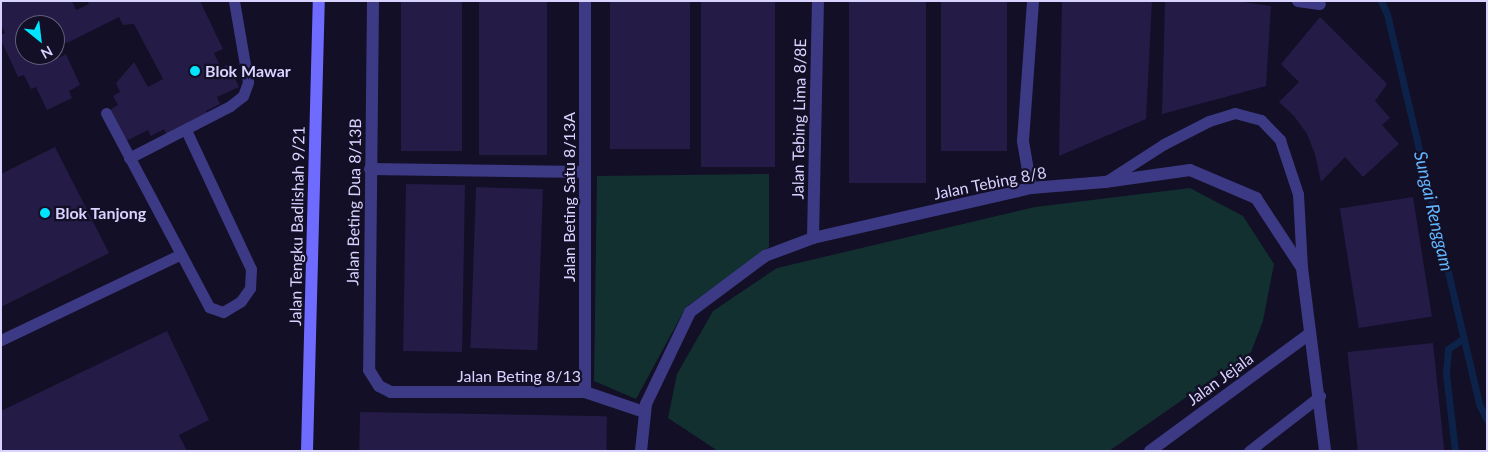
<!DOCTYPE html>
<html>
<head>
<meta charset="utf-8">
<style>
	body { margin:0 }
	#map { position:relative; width:1488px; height:452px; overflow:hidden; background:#130f26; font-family:Lato,sans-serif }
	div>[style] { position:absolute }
	.green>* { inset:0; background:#12302f }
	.stream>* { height:7px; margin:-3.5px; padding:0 3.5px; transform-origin:3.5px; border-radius:3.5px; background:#0c2248 }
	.building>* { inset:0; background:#241b47; transform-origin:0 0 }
	.lane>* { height:11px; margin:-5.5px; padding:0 5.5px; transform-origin:5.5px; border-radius:5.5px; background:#3d3a85 }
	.street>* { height:12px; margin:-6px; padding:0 6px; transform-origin:6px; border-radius:6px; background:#3d3a85 }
	.secondary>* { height:12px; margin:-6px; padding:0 6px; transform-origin:6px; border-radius:6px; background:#6f6bff }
	.dots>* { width:14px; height:14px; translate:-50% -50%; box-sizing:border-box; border:2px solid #130f26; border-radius:50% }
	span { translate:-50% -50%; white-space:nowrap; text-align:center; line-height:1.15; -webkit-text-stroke:4.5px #130f26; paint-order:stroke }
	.poi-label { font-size:16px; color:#d9d4ff; font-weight:700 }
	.left { translate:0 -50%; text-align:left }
	.street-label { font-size:16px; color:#d9d4ff }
	.water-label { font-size:18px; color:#62b6ff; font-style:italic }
	.frame { position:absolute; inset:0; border:2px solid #d9d4ff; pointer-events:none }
	.north { position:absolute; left:15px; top:15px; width:50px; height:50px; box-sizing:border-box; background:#130f26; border:1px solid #625e7d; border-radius:50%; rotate:151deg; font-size:14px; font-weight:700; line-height:20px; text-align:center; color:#d9d4ff }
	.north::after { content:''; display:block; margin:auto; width:18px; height:22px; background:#00e5ff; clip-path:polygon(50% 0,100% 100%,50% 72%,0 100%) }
</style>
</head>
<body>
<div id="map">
	<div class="green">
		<i style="clip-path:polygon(769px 174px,769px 247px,686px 307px,636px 399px,594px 381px,597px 176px)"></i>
		<i style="clip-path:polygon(1190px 188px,1243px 216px,1274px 264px,1263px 321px,1251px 352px,1109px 451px,718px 451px,668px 418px,677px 374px,713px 311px,777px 268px,1035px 207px)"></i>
	</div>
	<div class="stream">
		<i style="left:1381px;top:1px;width:14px;rotate:65deg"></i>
		<i style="left:1387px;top:14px;width:401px;rotate:76.7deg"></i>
		<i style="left:1479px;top:404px;width:18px;rotate:63deg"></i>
		<i style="left:1455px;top:451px;width:79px;rotate:-96.6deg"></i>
		<i style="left:1446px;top:373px;width:24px;rotate:-85deg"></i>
		<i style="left:1448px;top:349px;width:19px;rotate:-35deg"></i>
	</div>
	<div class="building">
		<i style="clip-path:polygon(1px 1px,72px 1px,76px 10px,89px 4px,87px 1px,200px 1px,223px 49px,214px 53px,221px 68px,228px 64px,239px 87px,217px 97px,220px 104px,206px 111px,208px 115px,167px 135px,164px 129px,151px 136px,148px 130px,126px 141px,110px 110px,118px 105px,113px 96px,120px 92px,116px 83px,134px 62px,148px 87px,163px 79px,134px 24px,123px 25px,119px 17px,67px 43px,59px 37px,55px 39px,55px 25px,25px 25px,25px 55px,55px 55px,55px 49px,59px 58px,66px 54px,80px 85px,69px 91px,72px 98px,47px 110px,36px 87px,31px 89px,24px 75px,18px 77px,1px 40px,1px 35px,5px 33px,1px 24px)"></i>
		<i style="left:401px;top:1px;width:61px;height:150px"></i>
		<i style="left:479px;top:1px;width:68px;height:154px"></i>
		<i style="left:610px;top:1px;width:80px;height:148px"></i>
		<i style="left:701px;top:1px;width:74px;height:166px"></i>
		<i style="left:849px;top:1px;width:77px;height:182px"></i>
		<i style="left:941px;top:1px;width:66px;height:150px"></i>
		<i style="clip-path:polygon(1062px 1px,1152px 1px,1146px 119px,1059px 156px)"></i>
		<i style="clip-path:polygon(1165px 1px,1236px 1px,1271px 6px,1266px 86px,1162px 114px)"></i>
		<i style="clip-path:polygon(1320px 17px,1387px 84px,1375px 101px,1390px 118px,1382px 125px,1399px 144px,1363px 177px,1345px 157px,1321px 182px,1315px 154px,1307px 134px,1294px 116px,1279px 102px,1299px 82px,1281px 64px)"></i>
		<i style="clip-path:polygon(55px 147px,109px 253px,1px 307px,1px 174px)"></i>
		<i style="left:406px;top:184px;width:59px;height:167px;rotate:1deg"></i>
		<i style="left:476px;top:187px;width:67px;height:161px;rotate:2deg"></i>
		<i style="left:1413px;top:197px;width:121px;height:74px;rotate:81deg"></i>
		<i style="clip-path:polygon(167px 331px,209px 420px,179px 435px,187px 451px,1px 451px,1px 411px)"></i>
		<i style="left:1433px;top:343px;width:109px;height:86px;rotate:84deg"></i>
		<i style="left:360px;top:412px;width:247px;height:39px;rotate:1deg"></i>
	</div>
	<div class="lane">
		<i style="left:106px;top:113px;width:220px;rotate:62deg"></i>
		<i style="left:209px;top:307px;width:15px;rotate:20deg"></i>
		<i style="left:223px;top:312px;width:21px;rotate:-31deg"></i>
		<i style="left:241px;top:301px;width:16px;rotate:-55deg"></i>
		<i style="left:250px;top:288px;width:19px;rotate:-87deg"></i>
		<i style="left:251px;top:269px;width:153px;rotate:-115.1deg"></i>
		<i style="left:129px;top:158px;width:114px;rotate:-27.2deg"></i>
		<i style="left:230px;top:106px;width:16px;rotate:-38deg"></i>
		<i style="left:243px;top:96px;width:15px;rotate:-70deg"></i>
		<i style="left:248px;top:82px;width:82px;rotate:-99.8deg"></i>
		<i style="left:1105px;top:182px;width:70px;rotate:-32.8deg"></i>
		<i style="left:1164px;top:144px;width:51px;rotate:-27.1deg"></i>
		<i style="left:1209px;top:121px;width:27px;rotate:-17deg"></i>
		<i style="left:1235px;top:113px;width:27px;rotate:15deg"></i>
		<i style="left:1261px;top:120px;width:28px;rotate:46deg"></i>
		<i style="left:1280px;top:140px;width:57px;rotate:71.6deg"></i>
		<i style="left:1298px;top:194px;width:74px;rotate:86.9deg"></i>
		<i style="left:1px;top:340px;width:199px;rotate:-25.5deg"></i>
		<i style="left:1249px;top:451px;width:90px;rotate:-37.8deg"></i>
	</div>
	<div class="street">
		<i style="left:373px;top:1px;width:369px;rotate:90.6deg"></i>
		<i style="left:369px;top:370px;width:19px;rotate:58deg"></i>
		<i style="left:379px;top:386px;width:13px;rotate:27deg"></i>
		<i style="left:391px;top:392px;width:194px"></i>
		<i style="left:585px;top:392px;width:62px;rotate:18.7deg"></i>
		<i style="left:585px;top:1px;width:391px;rotate:90deg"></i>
		<i style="left:1298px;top:1px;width:22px;rotate:8deg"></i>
		<i style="left:370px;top:169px;width:215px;rotate:0.8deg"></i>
		<i style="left:1031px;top:188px;width:48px;rotate:-99.7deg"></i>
		<i style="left:1023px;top:141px;width:140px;rotate:-85.9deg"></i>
		<i style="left:813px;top:238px;width:237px;rotate:-88.8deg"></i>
		<i style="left:641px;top:451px;width:47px;rotate:-83.9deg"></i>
		<i style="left:646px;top:404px;width:102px;rotate:-64.4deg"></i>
		<i style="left:690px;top:312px;width:94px;rotate:-36.7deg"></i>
		<i style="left:765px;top:256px;width:51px;rotate:-20.6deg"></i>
		<i style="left:813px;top:238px;width:224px;rotate:-12.9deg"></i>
		<i style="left:1031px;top:188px;width:74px;rotate:-4.6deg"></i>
		<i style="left:1105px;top:182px;width:86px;rotate:-8deg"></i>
		<i style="left:1190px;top:170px;width:72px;rotate:23deg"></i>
		<i style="left:1256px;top:198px;width:84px;rotate:56.7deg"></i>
		<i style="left:1302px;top:268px;width:184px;rotate:82.8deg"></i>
		<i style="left:1150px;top:451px;width:197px;rotate:-36.3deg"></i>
	</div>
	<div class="secondary">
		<i style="left:307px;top:451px;width:450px;rotate:-88.5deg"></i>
	</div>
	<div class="dots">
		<i style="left:195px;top:71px;background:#00e5ff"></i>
		<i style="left:45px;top:213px;background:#00e5ff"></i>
	</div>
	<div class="poi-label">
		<span class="left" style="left:205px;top:71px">Blok Mawar</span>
		<span class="left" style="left:55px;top:213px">Blok Tanjong</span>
	</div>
	<div class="street-label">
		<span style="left:799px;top:119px;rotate:-89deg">Jalan Tebing Lima 8/8E</span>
		<span style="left:990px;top:183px;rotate:-11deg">Jalan Tebing 8/8</span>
		<span style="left:569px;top:197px;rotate:-90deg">Jalan Beting Satu 8/13A</span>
		<span style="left:354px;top:202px;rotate:-89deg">Jalan Beting Dua 8/13B</span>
		<span style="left:297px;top:226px;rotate:-89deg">Jalan Tengku Badlishah 9/21</span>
		<span style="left:519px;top:376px">Jalan Beting 8/13</span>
		<span style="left:1220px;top:379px;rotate:-36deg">Jalan Jejala</span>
	</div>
	<div class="water-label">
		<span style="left:1434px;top:211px;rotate:77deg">Sungai Renggam</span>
	</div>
	<div class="frame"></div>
	<div class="north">N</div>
</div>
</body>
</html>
